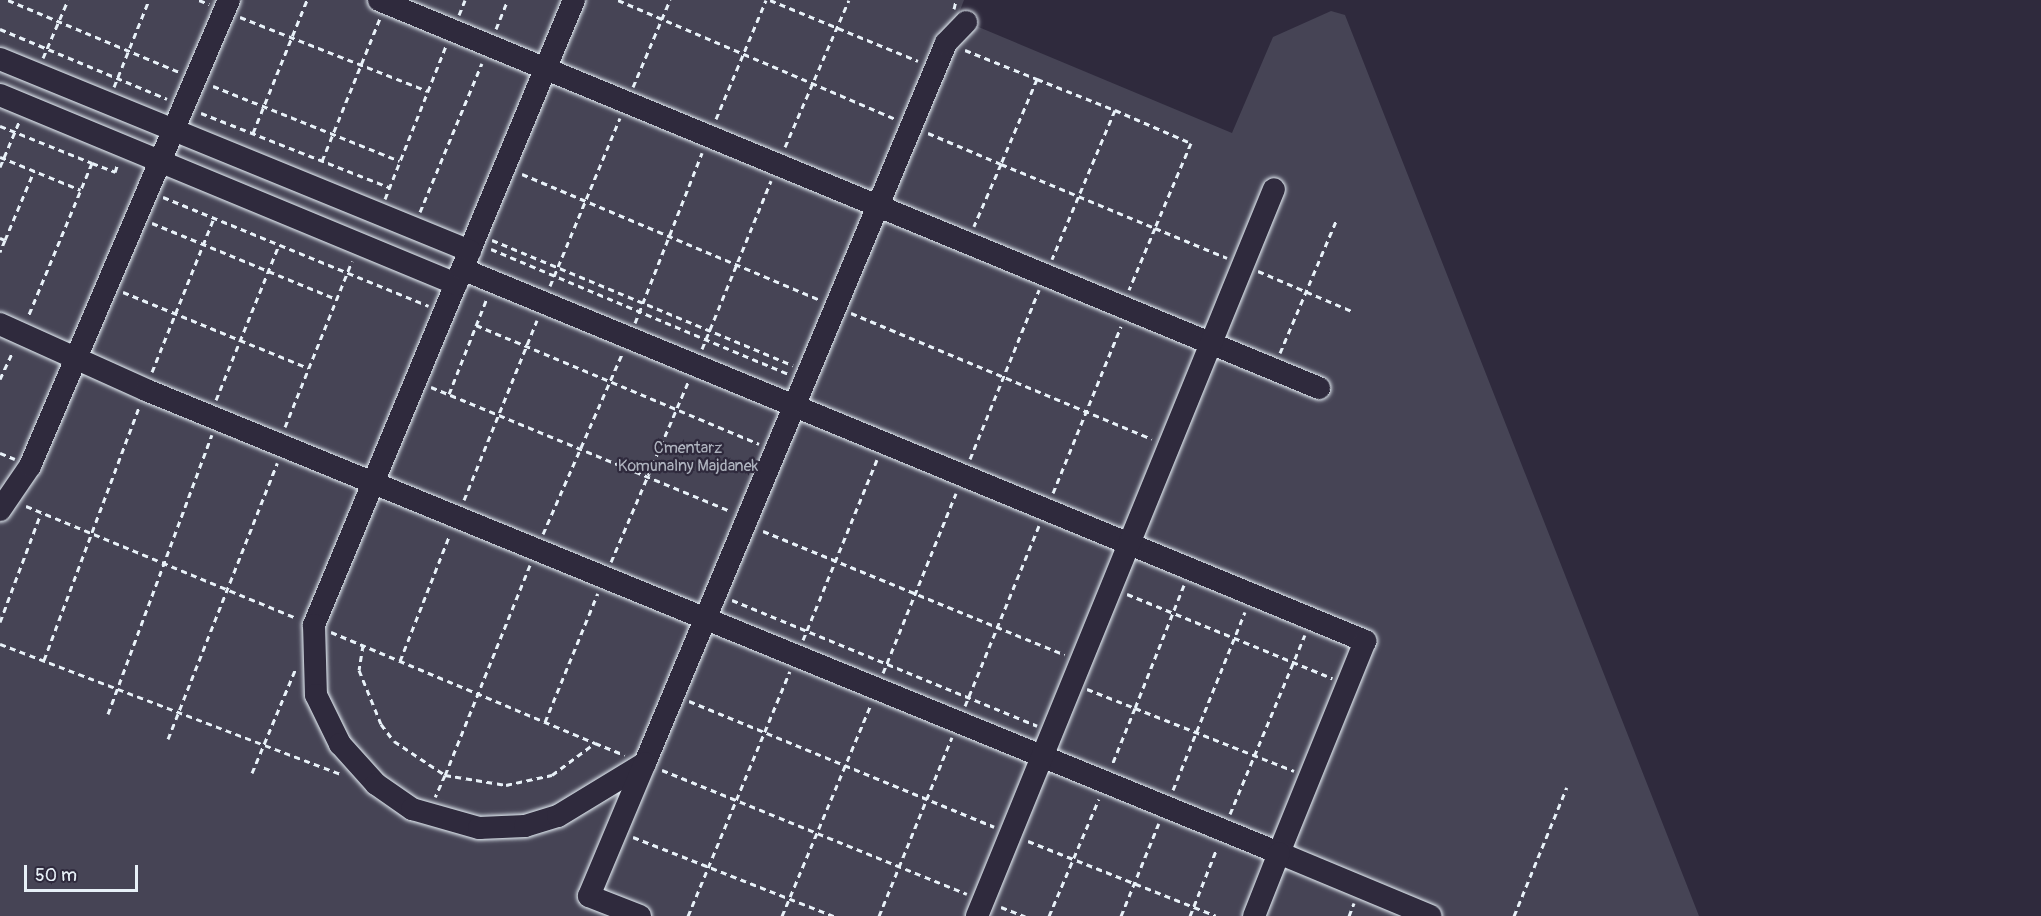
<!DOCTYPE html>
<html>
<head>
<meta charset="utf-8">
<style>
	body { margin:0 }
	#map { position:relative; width:2041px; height:916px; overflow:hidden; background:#2f2a3d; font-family:Pangolin,sans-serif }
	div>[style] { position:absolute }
	.green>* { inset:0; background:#464455 }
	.path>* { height:3px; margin-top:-1.5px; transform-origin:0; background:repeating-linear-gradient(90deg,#e8f1f8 0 6px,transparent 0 10.5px) }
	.roads { filter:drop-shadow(0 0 2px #e8f1f8) drop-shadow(0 0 2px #e8f1f8) }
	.minor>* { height:22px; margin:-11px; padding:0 11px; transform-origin:11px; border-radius:11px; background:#2f2a3d }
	span { translate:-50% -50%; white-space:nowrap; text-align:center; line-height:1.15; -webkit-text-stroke:4.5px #2f2a3d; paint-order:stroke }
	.park-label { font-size:16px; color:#afb4bf }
	.scale { position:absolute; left:24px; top:865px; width:114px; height:27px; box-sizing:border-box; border:3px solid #e8f1f8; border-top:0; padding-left:8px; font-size:18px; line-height:21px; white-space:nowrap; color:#e8f1f8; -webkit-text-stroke:4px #2f2a3d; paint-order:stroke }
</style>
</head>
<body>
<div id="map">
	<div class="green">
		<i style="clip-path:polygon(0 0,964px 0,957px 18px,1232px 133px,1273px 37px,1331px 11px,1345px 15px,1699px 916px,0 916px)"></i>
	</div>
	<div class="path">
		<i style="left:8px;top:0;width:186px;rotate:22.8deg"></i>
		<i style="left:199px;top:0;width:11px;rotate:22deg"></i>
		<i style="left:618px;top:0;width:301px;rotate:23.2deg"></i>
		<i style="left:770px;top:0;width:160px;rotate:22.4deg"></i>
		<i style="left:954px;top:9px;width:9px;rotate:-77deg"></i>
		<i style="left:459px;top:15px;width:16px;rotate:-68deg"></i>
		<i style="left:240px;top:17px;width:202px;rotate:21.5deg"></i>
		<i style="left:0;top:29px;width:181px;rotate:22.7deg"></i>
		<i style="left:496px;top:29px;width:31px;rotate:-68deg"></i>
		<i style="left:965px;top:50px;width:78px;rotate:21.9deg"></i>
		<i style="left:1037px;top:79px;width:92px;rotate:113deg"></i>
		<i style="left:1001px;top:164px;width:167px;rotate:22.6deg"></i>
		<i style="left:1155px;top:228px;width:67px;rotate:112.8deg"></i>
		<i style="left:43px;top:58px;width:63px;rotate:-66.7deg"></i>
		<i style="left:1037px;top:79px;width:84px;rotate:21.7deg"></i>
		<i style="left:1115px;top:110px;width:162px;rotate:112.9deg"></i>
		<i style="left:213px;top:86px;width:201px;rotate:21.9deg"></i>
		<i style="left:114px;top:87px;width:94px;rotate:-68.1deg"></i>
		<i style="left:633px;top:87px;width:95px;rotate:-67deg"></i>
		<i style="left:1115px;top:110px;width:83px;rotate:23.5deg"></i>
		<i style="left:1191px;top:143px;width:92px;rotate:113deg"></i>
		<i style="left:1155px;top:228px;width:78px;rotate:22.6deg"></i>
		<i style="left:201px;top:113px;width:202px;rotate:21.5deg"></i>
		<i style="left:716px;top:119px;width:129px;rotate:-67.2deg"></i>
		<i style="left:0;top:126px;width:99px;rotate:21.9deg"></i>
		<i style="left:92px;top:163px;width:167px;rotate:112.6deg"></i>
		<i style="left:253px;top:133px;width:144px;rotate:-67.9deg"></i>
		<i style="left:928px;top:133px;width:79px;rotate:23deg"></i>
		<i style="left:1001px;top:164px;width:68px;rotate:113.5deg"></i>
		<i style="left:785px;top:147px;width:160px;rotate:-66.5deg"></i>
		<i style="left:0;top:157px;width:87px;rotate:22.2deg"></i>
		<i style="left:322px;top:161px;width:154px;rotate:-67.9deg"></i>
		<i style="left:92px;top:163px;width:25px;rotate:21deg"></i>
		<i style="left:115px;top:172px;width:9px;rotate:-72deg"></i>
		<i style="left:0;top:167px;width:49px;rotate:-67.1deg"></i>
		<i style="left:522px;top:174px;width:324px;rotate:22.9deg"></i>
		<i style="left:163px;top:197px;width:287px;rotate:22.3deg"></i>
		<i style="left:385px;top:199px;width:165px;rotate:-68.3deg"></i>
		<i style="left:420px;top:212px;width:161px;rotate:-67.4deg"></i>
		<i style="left:152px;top:223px;width:199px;rotate:22.4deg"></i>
		<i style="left:0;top:238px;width:5px;rotate:22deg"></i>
		<i style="left:5px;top:240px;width:13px;rotate:113deg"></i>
		<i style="left:5px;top:240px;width:75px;rotate:-67.2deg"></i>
		<i style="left:492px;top:240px;width:326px;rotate:22.6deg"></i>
		<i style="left:491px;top:249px;width:323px;rotate:22.8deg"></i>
		<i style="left:1258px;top:271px;width:104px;rotate:23.1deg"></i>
		<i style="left:550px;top:286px;width:182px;rotate:-67.4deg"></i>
		<i style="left:123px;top:292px;width:200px;rotate:22.3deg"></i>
		<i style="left:851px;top:313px;width:326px;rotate:22.7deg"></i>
		<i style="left:635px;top:323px;width:183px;rotate:-68.5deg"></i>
		<i style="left:476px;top:325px;width:307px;rotate:22.8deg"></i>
		<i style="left:702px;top:349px;width:182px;rotate:-67.7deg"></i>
		<i style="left:1280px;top:353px;width:143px;rotate:-67deg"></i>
		<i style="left:152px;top:372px;width:166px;rotate:-68.1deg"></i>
		<i style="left:0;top:379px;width:31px;rotate:-65deg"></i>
		<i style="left:431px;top:387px;width:324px;rotate:22.5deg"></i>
		<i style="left:449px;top:394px;width:103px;rotate:-68.4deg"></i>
		<i style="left:216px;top:400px;width:167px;rotate:-67.9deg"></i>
		<i style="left:285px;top:427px;width:179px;rotate:-68deg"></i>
		<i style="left:0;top:453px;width:16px;rotate:22deg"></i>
		<i style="left:970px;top:459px;width:183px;rotate:-67.8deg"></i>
		<i style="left:1053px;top:493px;width:180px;rotate:-67.8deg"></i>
		<i style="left:464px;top:500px;width:194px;rotate:-67.9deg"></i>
		<i style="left:26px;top:506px;width:293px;rotate:22.5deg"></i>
		<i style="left:763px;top:531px;width:326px;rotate:22.3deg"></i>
		<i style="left:543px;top:534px;width:197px;rotate:-66.3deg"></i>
		<i style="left:611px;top:562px;width:198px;rotate:-66.8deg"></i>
		<i style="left:530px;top:565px;width:227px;rotate:112deg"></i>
		<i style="left:445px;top:775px;width:62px;rotate:9.3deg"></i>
		<i style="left:506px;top:785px;width:47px;rotate:-12.3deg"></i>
		<i style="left:552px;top:775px;width:54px;rotate:-36.7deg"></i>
		<i style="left:595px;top:743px;width:32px;rotate:22deg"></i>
		<i style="left:1184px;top:585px;width:132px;rotate:111.7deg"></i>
		<i style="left:1135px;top:708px;width:171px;rotate:21.6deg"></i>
		<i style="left:1127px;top:594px;width:222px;rotate:22.3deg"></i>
		<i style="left:732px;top:600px;width:330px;rotate:22.4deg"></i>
		<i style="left:0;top:622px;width:116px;rotate:-69.4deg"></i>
		<i style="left:331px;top:632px;width:286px;rotate:22.8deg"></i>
		<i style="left:803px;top:640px;width:195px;rotate:-67.7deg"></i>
		<i style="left:0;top:644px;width:365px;rotate:20.9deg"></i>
		<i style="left:363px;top:645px;width:25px;rotate:99deg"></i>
		<i style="left:359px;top:670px;width:58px;rotate:67.8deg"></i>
		<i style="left:381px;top:724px;width:21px;rotate:53deg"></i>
		<i style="left:394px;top:741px;width:61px;rotate:33.7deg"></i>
		<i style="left:445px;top:775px;width:24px;rotate:114deg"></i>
		<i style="left:44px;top:660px;width:270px;rotate:-69.4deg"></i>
		<i style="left:400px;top:661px;width:136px;rotate:-68.5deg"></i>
		<i style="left:883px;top:673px;width:194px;rotate:-67.9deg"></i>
		<i style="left:1087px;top:689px;width:52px;rotate:21.6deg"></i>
		<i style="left:1135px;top:708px;width:61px;rotate:112deg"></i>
		<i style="left:689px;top:701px;width:330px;rotate:22.4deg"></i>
		<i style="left:965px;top:706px;width:195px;rotate:-67.7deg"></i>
		<i style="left:108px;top:714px;width:298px;rotate:-69.6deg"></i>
		<i style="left:545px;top:722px;width:139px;rotate:-67.7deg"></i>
		<i style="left:168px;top:739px;width:297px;rotate:-68.4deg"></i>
		<i style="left:662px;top:770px;width:329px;rotate:22.1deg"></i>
		<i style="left:252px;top:773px;width:114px;rotate:-67.3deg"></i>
		<i style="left:1173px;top:790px;width:192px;rotate:-68deg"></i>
		<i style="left:1230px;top:814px;width:194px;rotate:-67.3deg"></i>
		<i style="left:633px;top:837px;width:216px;rotate:21.5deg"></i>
		<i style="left:1028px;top:841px;width:202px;rotate:21.7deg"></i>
		<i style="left:1001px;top:907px;width:26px;rotate:21deg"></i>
		<i style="left:688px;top:916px;width:265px;rotate:-67.4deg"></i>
		<i style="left:782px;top:916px;width:230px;rotate:-67.2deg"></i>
		<i style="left:879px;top:916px;width:193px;rotate:-67.8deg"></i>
		<i style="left:1049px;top:916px;width:127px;rotate:-66.9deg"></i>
		<i style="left:1121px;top:916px;width:100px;rotate:-67.8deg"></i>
		<i style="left:1190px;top:916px;width:73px;rotate:-68.3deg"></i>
		<i style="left:1349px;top:916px;width:14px;rotate:-69deg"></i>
		<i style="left:1514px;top:916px;width:139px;rotate:-67.7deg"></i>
	</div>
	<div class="roads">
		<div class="minor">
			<i style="left:379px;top:0;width:1017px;rotate:22.43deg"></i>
			<i style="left:574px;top:0;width:677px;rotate:112.59deg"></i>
			<i style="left:314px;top:625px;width:70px;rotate:88.4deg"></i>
			<i style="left:316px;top:695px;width:55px;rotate:63.9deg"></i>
			<i style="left:340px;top:744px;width:54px;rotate:48deg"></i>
			<i style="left:376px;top:784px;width:44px;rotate:34.8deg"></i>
			<i style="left:412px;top:809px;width:70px;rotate:15.8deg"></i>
			<i style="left:479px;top:828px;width:46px;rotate:-2.5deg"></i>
			<i style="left:525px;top:826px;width:34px;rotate:-17deg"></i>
			<i style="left:558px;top:816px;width:102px;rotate:-31.3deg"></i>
			<i style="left:645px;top:763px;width:780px;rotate:-67.31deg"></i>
			<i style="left:946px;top:43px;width:29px;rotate:-46deg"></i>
			<i style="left:0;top:59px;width:508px;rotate:22.22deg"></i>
			<i style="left:0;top:95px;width:494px;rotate:22.5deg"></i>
			<i style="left:462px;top:269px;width:977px;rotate:22.39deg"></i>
			<i style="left:1365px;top:641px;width:229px;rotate:112.1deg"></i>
			<i style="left:1279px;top:853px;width:164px;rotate:22.6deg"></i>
			<i style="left:0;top:324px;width:160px;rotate:24.3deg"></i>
			<i style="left:146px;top:390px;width:1224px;rotate:22.23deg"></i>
			<i style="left:1279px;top:853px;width:68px;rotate:111.6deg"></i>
			<i style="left:0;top:510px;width:53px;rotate:-55.7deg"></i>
			<i style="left:30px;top:466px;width:507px;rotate:-66.88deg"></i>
			<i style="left:640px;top:916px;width:55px;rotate:-158.6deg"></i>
			<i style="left:589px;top:896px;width:144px;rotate:-67.2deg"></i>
			<i style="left:977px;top:916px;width:785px;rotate:-67.78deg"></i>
		</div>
	</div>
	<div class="park-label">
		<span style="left:688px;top:457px">Cmentarz<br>Komunalny Majdanek</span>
	</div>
	<div class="scale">50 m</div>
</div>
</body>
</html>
